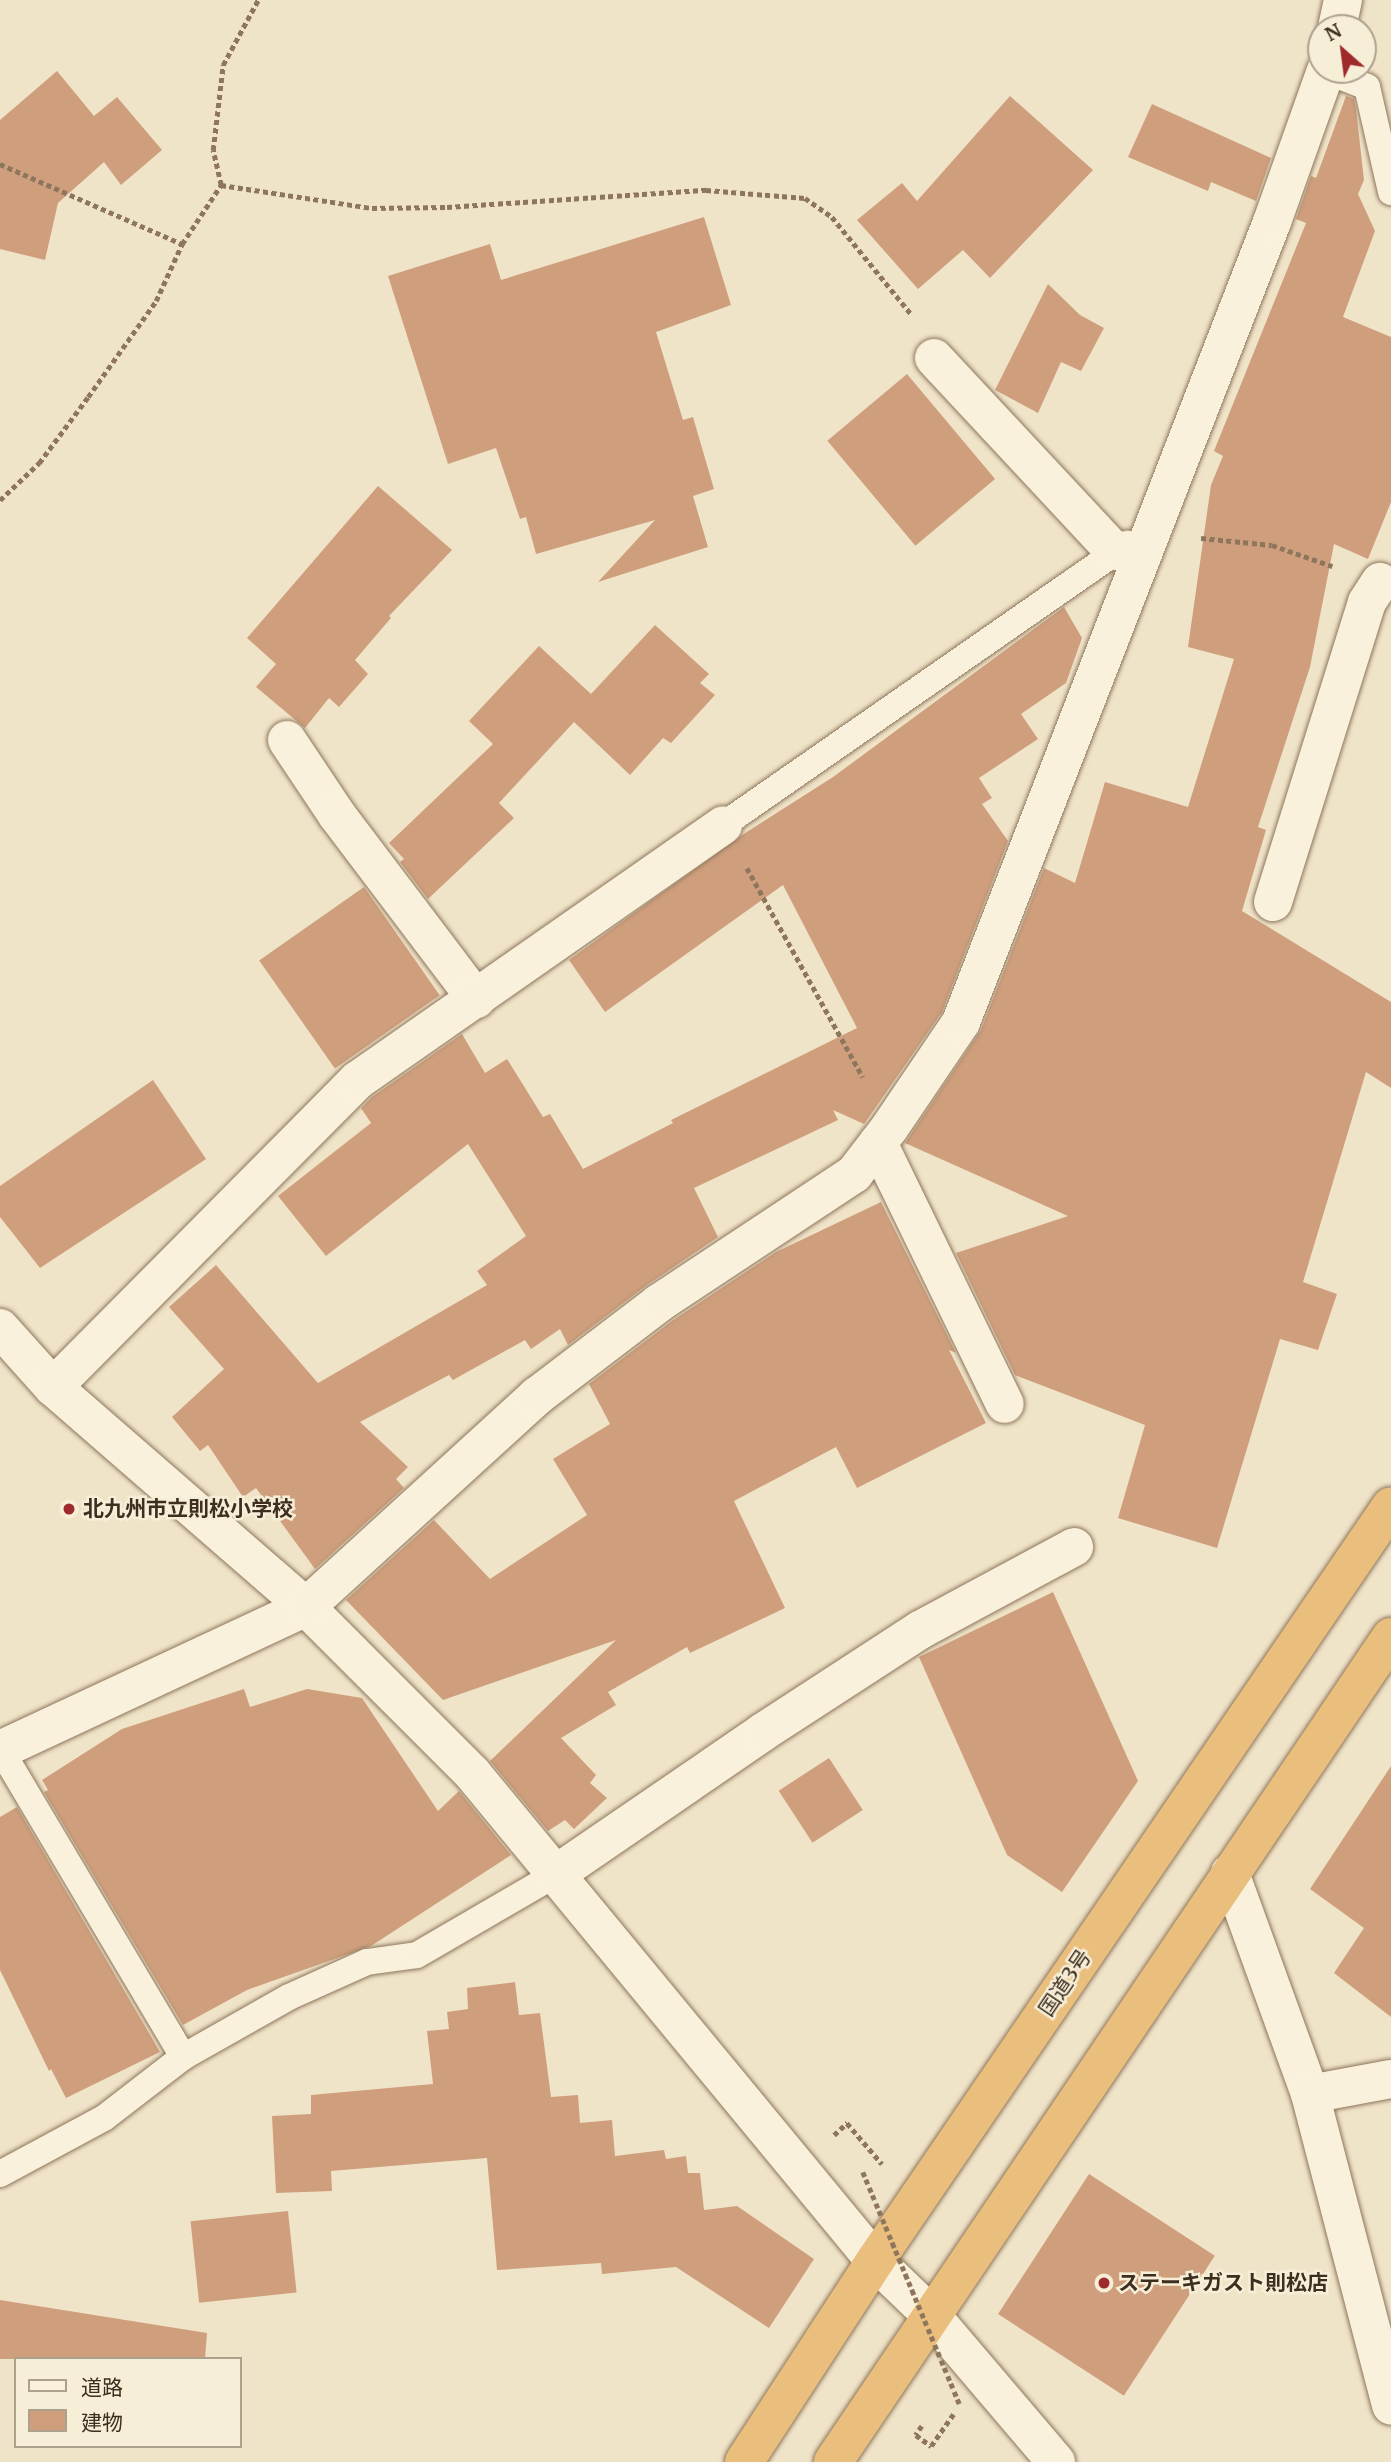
<!DOCTYPE html>
<html>
<head>
<meta charset="utf-8">
<style>
	body { margin:0 }
	#map { position:relative; width:1391px; height:2462px; overflow:hidden; background:#f0e4c8; font-family:Merriweather,"Noto Sans JP",serif }
	div>[style] { position:absolute }
	.building>* { inset:0; background:#cf9f7d; transform-origin:0 0 }
	.path>* { height:4.5px; margin-top:-2.25px; transform-origin:0; background:repeating-linear-gradient(90deg,#8d765c 0 5px,transparent 0 8.5px) }
	.roads { filter:drop-shadow(0 0 2px #8d765c) drop-shadow(0 0 2px #8d765c) }
	.service>* { height:26px; margin:-13px; padding:0 13px; transform-origin:13px; border-radius:13px; background:#faf1dc }
	.minor>* { height:38px; margin:-19px; padding:0 19px; transform-origin:19px; border-radius:19px; background:#faf1dc }
	.trunk>* { height:38px; margin:-19px; padding:0 19px; transform-origin:19px; border-radius:19px; background:#eabe7c }
	.path-bridge>* { height:4.5px; margin-top:-2.25px; transform-origin:0; background:repeating-linear-gradient(90deg,#8d765c 0 5px,transparent 0 8.5px) }
	.dots>* { width:19px; height:19px; translate:-50% -50%; box-sizing:border-box; border:4px solid #f7eed8; border-radius:50% }
	span { translate:-50% -50%; white-space:nowrap; text-align:center; line-height:1.15; -webkit-text-stroke:5px #f7eed8; paint-order:stroke }
	.poi-label { font-size:21px; color:#3d2e20; font-weight:700 }
	.left { translate:0 -50%; text-align:left }
	.street-label { font-size:21px; color:#3d2e20 }
	.legend { position:absolute; left:14px; top:2357px; width:228px; height:91px; box-sizing:border-box; background:#f7eed8; border:2px solid #ada18e; margin:0; padding:9px 12px; list-style:none; font-size:21px; color:#3d2e20 }
	.legend li { display:flex; align-items:center; gap:14px; height:35px }
	.legend b { width:35px; border:2px solid #ada18e }
	.north { position:absolute; left:1307px; top:14px; width:70px; height:70px; box-sizing:border-box; background:#f7eed8; border:2px solid #ada18e; border-radius:50%; rotate:332deg; font-size:19px; font-weight:700; line-height:28px; text-align:center; color:#3d2e20 }
	.north::after { content:''; display:block; margin:auto; width:24px; height:32px; background:#9e2a2b; clip-path:polygon(50% 0,100% 100%,50% 72%,0 100%) }
</style>
</head>
<body>
<div id="map">
	<div class="building">
		<i style="clip-path:polygon(57px 71px,94px 116px,117px 97px,162px 150px,121px 185px,104px 162px,58px 203px,45px 260px,0 249px,0 120px)"></i>
		<i style="clip-path:polygon(1010px 96px,1093px 170px,990px 278px,963px 250px,918px 289px,857px 220px,902px 183px,917px 201px)"></i>
		<i style="clip-path:polygon(1346px 96px,1354px 99px,1356px 109px,1364px 180px,1358px 194px,1375px 231px,1343px 317px,1391px 337px,1391px 502px,1368px 559px,1334px 544px,1310px 667px,1258px 827px,1266px 830px,1242px 911px,1391px 1002px,1391px 1088px,1366px 1072px,1303px 1282px,1337px 1294px,1318px 1350px,1280px 1339px,1217px 1548px,1118px 1518px,1145px 1425px,1015px 1375px,956px 1253px,1068px 1216px,905px 1143px,981px 1030px,1044px 868px,1075px 883px,1105px 782px,1188px 807px,1234px 659px,1188px 647px,1211px 485px,1223px 456px,1214px 451px,1306px 223px,1296px 219px,1311px 176px,1316px 178px)"></i>
		<i style="clip-path:polygon(1152px 104px,1271px 158px,1256px 201px,1211px 182px,1208px 191px,1128px 157px)"></i>
		<i style="clip-path:polygon(704px 217px,731px 305px,656px 332px,683px 420px,693px 417px,714px 489px,693px 496px,708px 547px,598px 582px,655px 520px,536px 554px,526px 517px,520px 519px,496px 448px,448px 464px,388px 276px,490px 244px,501px 280px)"></i>
		<i style="clip-path:polygon(1048px 284px,1080px 315px,1104px 328px,1081px 371px,1061px 362px,1038px 413px,995px 390px)"></i>
		<i style="left:907px;top:374px;width:137px;height:104px;rotate:50deg"></i>
		<i style="clip-path:polygon(378px 486px,452px 550px,389px 616px,391px 618px,355px 660px,368px 674px,339px 707px,329px 698px,305px 728px,256px 687px,276px 664px,247px 638px)"></i>
		<i style="clip-path:polygon(1064px 607px,1082px 638px,1066px 683px,1021px 714px,1038px 739px,979px 778px,992px 798px,982px 804px,1008px 841px,942px 1012px,864px 1124px,833px 1110px,838px 1120px,694px 1188px,718px 1237px,647px 1285px,568px 1345px,560px 1329px,531px 1349px,525px 1340px,453px 1380px,449px 1375px,360px 1422px,408px 1467px,396px 1479px,404px 1488px,315px 1569px,256px 1488px,243px 1497px,208px 1445px,200px 1451px,172px 1417px,224px 1369px,169px 1307px,216px 1265px,318px 1383px,487px 1285px,477px 1271px,526px 1236px,468px 1144px,326px 1256px,278px 1196px,371px 1123px,361px 1108px,372px 1097px,462px 1034px,485px 1073px,507px 1059px,543px 1117px,550px 1114px,583px 1169px,673px 1123px,671px 1120px,857px 1028px,783px 885px,605px 1012px,569px 960px,742px 835px,833px 777px)"></i>
		<i style="clip-path:polygon(655px 625px,709px 674px,700px 683px,715px 695px,671px 743px,663px 738px,630px 775px,574px 722px,499px 803px,514px 818px,428px 899px,400px 862px,404px 859px,389px 843px,493px 744px,469px 721px,539px 646px,591px 694px)"></i>
		<i style="left:364px;top:887px;width:132px;height:128px;rotate:55deg"></i>
		<i style="clip-path:polygon(153px 1080px,206px 1159px,40px 1268px,0 1217px,0 1186px)"></i>
		<i style="clip-path:polygon(881px 1202px,956px 1353px,949px 1350px,986px 1423px,857px 1488px,836px 1447px,734px 1501px,785px 1608px,690px 1653px,687px 1647px,608px 1692px,616px 1705px,561px 1738px,596px 1775px,590px 1783px,607px 1798px,574px 1829px,565px 1820px,548px 1831px,490px 1761px,616px 1640px,443px 1700px,346px 1600px,434px 1520px,490px 1579px,587px 1515px,553px 1459px,610px 1424px,589px 1384px,672px 1321px,776px 1252px)"></i>
		<i style="clip-path:polygon(1053px 1592px,1138px 1781px,1062px 1892px,1007px 1855px,919px 1657px)"></i>
		<i style="clip-path:polygon(244px 1689px,250px 1707px,307px 1689px,362px 1698px,438px 1811px,459px 1791px,511px 1855px,371px 1946px,247px 1990px,183px 2025px,44px 1792px,48px 1790px,42px 1780px,122px 1729px)"></i>
		<i style="left:829px;top:1758px;width:62px;height:60px;rotate:57deg"></i>
		<i style="clip-path:polygon(1391px 1766px,1391px 2017px,1334px 1973px,1364px 1928px,1310px 1889px)"></i>
		<i style="clip-path:polygon(17px 1807px,160px 2052px,66px 2098px,51px 2069px,49px 2071px,0 1970px,0 1817px)"></i>
		<i style="clip-path:polygon(515px 1982px,519px 2015px,540px 2013px,551px 2097px,578px 2095px,580px 2123px,612px 2120px,615px 2156px,664px 2150px,666px 2159px,686px 2156px,688px 2173px,700px 2173px,704px 2210px,737px 2206px,814px 2259px,769px 2328px,676px 2267px,602px 2274px,601px 2263px,497px 2270px,487px 2158px,331px 2171px,332px 2191px,276px 2193px,272px 2116px,311px 2114px,311px 2095px,433px 2084px,427px 2031px,449px 2029px,447px 2012px,468px 2009px,467px 1988px)"></i>
		<i style="left:1089px;top:2174px;width:150px;height:167px;rotate:33deg"></i>
		<i style="left:288px;top:2211px;width:82px;height:98px;rotate:84deg"></i>
		<i style="clip-path:polygon(0 2300px,207px 2333px,205px 2359px,0 2359px)"></i>
	</div>
	<div class="path">
		<i style="left:0;top:164px;width:199px;rotate:23.7deg"></i>
		<i style="left:182px;top:244px;width:71px;rotate:-56.5deg"></i>
		<i style="left:221px;top:185px;width:36px;rotate:-103deg"></i>
		<i style="left:213px;top:150px;width:86px;rotate:-83.3deg"></i>
		<i style="left:223px;top:65px;width:74px;rotate:-61.7deg"></i>
		<i style="left:221px;top:185px;width:153px;rotate:8.7deg"></i>
		<i style="left:372px;top:208px;width:75px;rotate:-0.8deg"></i>
		<i style="left:447px;top:207px;width:260px;rotate:-3.8deg"></i>
		<i style="left:706px;top:190px;width:99px;rotate:4.6deg"></i>
		<i style="left:805px;top:198px;width:33px;rotate:35deg"></i>
		<i style="left:832px;top:217px;width:125px;rotate:50.8deg"></i>
		<i style="left:0;top:500px;width:54px;rotate:-43.5deg"></i>
		<i style="left:39px;top:463px;width:82px;rotate:-53.4deg"></i>
		<i style="left:88px;top:397px;width:118px;rotate:-54.7deg"></i>
		<i style="left:156px;top:301px;width:63px;rotate:-65.5deg"></i>
		<i style="left:1201px;top:538px;width:71px;rotate:5.6deg"></i>
		<i style="left:1272px;top:545px;width:64px;rotate:19.3deg"></i>
		<i style="left:747px;top:868px;width:239px;rotate:61deg"></i>
		<i style="left:834px;top:2135px;width:18px;rotate:-43deg"></i>
		<i style="left:847px;top:2123px;width:54px;rotate:49.5deg"></i>
		<i style="left:922px;top:2426px;width:11px;rotate:124deg"></i>
		<i style="left:916px;top:2435px;width:19px;rotate:36deg"></i>
		<i style="left:931px;top:2446px;width:39px;rotate:-55deg"></i>
	</div>
	<div class="roads">
		<div class="service">
			<i style="left:1326px;top:71px;width:44px;rotate:21.3deg"></i>
			<i style="left:1367px;top:87px;width:108px;rotate:77.1deg"></i>
			<i style="left:723px;top:825px;width:493px;rotate:-34.8deg"></i>
			<i style="left:1px;top:1750px;width:357px;rotate:59.3deg"></i>
			<i style="left:0;top:2174px;width:118px;rotate:-28.3deg"></i>
			<i style="left:104px;top:2118px;width:100px;rotate:-37.7deg"></i>
			<i style="left:183px;top:2057px;width:122px;rotate:-29.5deg"></i>
			<i style="left:289px;top:1997px;width:85px;rotate:-24.2deg"></i>
			<i style="left:367px;top:1962px;width:50px;rotate:-8deg"></i>
			<i style="left:417px;top:1955px;width:161px;rotate:-30.2deg"></i>
		</div>
		<div class="minor">
			<i style="left:1337px;top:28px;width:29px;rotate:-78deg"></i>
			<i style="left:934px;top:358px;width:264px;rotate:47deg"></i>
			<i style="left:287px;top:740px;width:90px;rotate:56.3deg"></i>
			<i style="left:337px;top:815px;width:231px;rotate:52.9deg"></i>
			<i style="left:1273px;top:902px;width:314px;rotate:-72.6deg"></i>
			<i style="left:1367px;top:602px;width:24px;rotate:-57deg"></i>
			<i style="left:878px;top:1143px;width:290px;rotate:64.1deg"></i>
			<i style="left:0;top:1328px;width:79px;rotate:48.1deg"></i>
			<i style="left:53px;top:1387px;width:335px;rotate:41deg"></i>
			<i style="left:306px;top:1607px;width:235px;rotate:45deg"></i>
			<i style="left:472px;top:1773px;width:633px;rotate:50.45deg"></i>
			<i style="left:875px;top:2261px;width:78px;rotate:44deg"></i>
			<i style="left:931px;top:2315px;width:193px;rotate:49.6deg"></i>
			<i style="left:53px;top:1387px;width:433px;rotate:-45.2deg"></i>
			<i style="left:358px;top:1080px;width:445px;rotate:-34.9deg"></i>
			<i style="left:0;top:1750px;width:338px;rotate:-25deg"></i>
			<i style="left:306px;top:1607px;width:313px;rotate:-42.4deg"></i>
			<i style="left:537px;top:1396px;width:153px;rotate:-37.3deg"></i>
			<i style="left:659px;top:1303px;width:234px;rotate:-33.5deg"></i>
			<i style="left:854px;top:1174px;width:59px;rotate:-52.5deg"></i>
			<i style="left:890px;top:1127px;width:127px;rotate:-55.9deg"></i>
			<i style="left:961px;top:1022px;width:858px;rotate:-68.76deg"></i>
			<i style="left:1272px;top:222px;width:161px;rotate:-70.4deg"></i>
			<i style="left:1230px;top:1873px;width:235px;rotate:70.1deg"></i>
			<i style="left:1310px;top:2094px;width:322px;rotate:75.4deg"></i>
			<i style="left:556px;top:1874px;width:251px;rotate:-34.4deg"></i>
			<i style="left:763px;top:1732px;width:187px;rotate:-33deg"></i>
			<i style="left:920px;top:1630px;width:175px;rotate:-28.3deg"></i>
			<i style="left:1310px;top:2094px;width:82px;rotate:-10.5deg"></i>
		</div>
		<div class="trunk">
			<i style="left:744px;top:2462px;width:240px;rotate:-56.9deg"></i>
			<i style="left:875px;top:2261px;width:914px;rotate:-55.65deg"></i>
			<i style="left:833px;top:2462px;width:996px;rotate:-55.93deg"></i>
		</div>
	</div>
	<div class="path-bridge">
		<i style="left:863px;top:2172px;width:252px;rotate:67.4deg"></i>
	</div>
	<div class="dots">
		<i style="left:69px;top:1509px;background:#9e2a2b"></i>
		<i style="left:1104px;top:2283px;background:#9e2a2b"></i>
	</div>
	<div class="poi-label">
		<span class="left" style="left:83px;top:1509px">北九州市立則松小学校</span>
		<span class="left" style="left:1118px;top:2283px">ステーキガスト則松店</span>
	</div>
	<div class="street-label">
		<span style="left:1065px;top:1983px;rotate:-56deg">国道3号</span>
	</div>
	<ul class="legend">
	<li><b style="height:9px;background:#faf1dc"></b>道路</li>
	<li><b style="height:19px;background:#cf9f7d"></b>建物</li>
	</ul>
	<div class="north">N</div>
</div>
</body>
</html>
